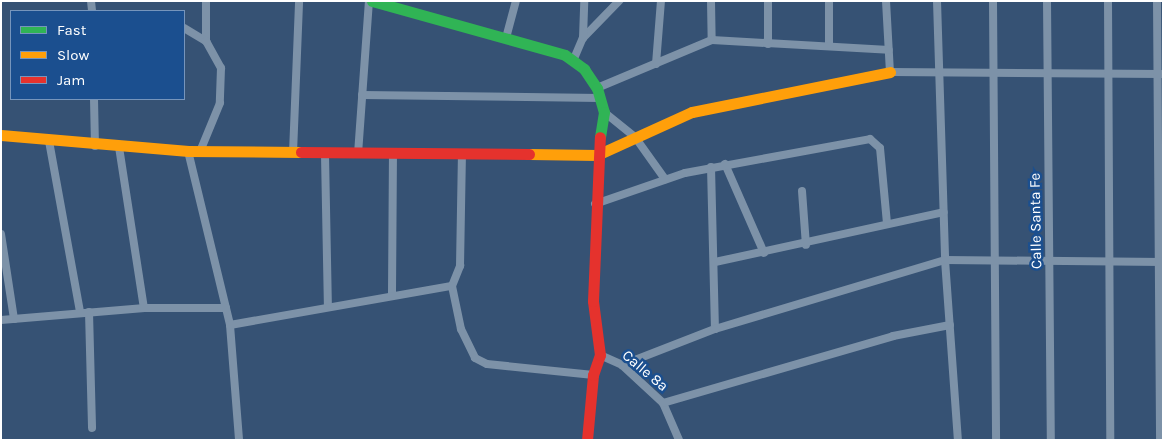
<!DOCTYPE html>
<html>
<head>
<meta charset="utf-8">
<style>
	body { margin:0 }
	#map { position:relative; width:1164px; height:441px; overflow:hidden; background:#365274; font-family:Karla,sans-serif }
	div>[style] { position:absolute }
	.street>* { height:8px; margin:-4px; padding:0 4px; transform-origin:4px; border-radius:4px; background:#7d92a8 }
	.fast>* { height:11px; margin:-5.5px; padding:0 5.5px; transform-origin:5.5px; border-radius:5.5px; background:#30b455 }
	.slow>* { height:11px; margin:-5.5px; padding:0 5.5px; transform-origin:5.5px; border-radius:5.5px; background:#ff9f0a }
	.jam>* { height:11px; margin:-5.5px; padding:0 5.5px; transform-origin:5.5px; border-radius:5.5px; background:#e5322d }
	span { translate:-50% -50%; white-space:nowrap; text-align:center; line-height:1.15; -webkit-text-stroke:5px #1b4f8f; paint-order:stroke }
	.street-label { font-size:15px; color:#fff }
	.frame { position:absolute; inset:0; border:2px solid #fff; pointer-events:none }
	.legend { position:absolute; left:10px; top:10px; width:175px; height:90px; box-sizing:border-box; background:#1b4f8f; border:1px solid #7695bc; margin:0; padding:6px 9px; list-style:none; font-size:15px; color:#fff }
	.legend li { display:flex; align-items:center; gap:10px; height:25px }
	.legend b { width:25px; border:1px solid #7695bc }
</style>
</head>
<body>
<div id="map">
	<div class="street">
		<i style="left:91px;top:1px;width:10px;rotate:84deg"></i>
		<i style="left:206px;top:1px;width:40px;rotate:90deg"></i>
		<i style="left:711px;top:1px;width:39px;rotate:89deg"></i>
		<i style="left:829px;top:1px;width:45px;rotate:90deg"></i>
		<i style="left:886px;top:1px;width:71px;rotate:86.8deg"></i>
		<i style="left:890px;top:72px;width:272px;rotate:0.4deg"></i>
		<i style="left:937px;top:1px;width:259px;rotate:88.2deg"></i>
		<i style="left:945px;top:260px;width:180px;rotate:85.9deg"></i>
		<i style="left:993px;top:1px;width:439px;rotate:89.6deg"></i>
		<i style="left:1047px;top:1px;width:439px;rotate:89.5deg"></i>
		<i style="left:1108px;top:1px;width:439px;rotate:89.7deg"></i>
		<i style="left:1157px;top:1px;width:439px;rotate:89.6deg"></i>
		<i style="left:184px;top:28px;width:26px;rotate:31deg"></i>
		<i style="left:206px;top:41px;width:31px;rotate:61deg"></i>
		<i style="left:221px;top:68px;width:35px;rotate:92deg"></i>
		<i style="left:220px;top:103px;width:50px;rotate:112.4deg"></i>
		<i style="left:506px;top:38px;width:38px;rotate:-75deg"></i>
		<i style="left:583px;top:38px;width:52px;rotate:-45.8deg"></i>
		<i style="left:768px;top:44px;width:43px;rotate:-90deg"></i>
		<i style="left:573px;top:61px;width:25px;rotate:-67deg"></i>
		<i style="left:583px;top:38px;width:37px;rotate:-88deg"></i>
		<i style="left:656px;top:64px;width:63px;rotate:-85.5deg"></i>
		<i style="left:597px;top:88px;width:125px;rotate:-22.7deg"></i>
		<i style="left:712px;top:40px;width:177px;rotate:3.2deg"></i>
		<i style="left:362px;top:95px;width:238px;rotate:0.7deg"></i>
		<i style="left:94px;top:99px;width:47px;rotate:88.8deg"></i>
		<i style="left:604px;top:112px;width:40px;rotate:39deg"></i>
		<i style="left:635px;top:137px;width:52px;rotate:54.5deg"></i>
		<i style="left:49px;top:141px;width:174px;rotate:79.7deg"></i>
		<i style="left:119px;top:147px;width:163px;rotate:81.2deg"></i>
		<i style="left:188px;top:151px;width:179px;rotate:76.4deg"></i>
		<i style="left:230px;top:325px;width:115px;rotate:85.5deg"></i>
		<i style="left:293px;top:153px;width:152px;rotate:-87.7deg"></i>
		<i style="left:358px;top:154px;width:153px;rotate:-85.9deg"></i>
		<i style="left:325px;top:155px;width:152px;rotate:88.9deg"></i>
		<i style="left:725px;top:164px;width:97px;rotate:66.3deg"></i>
		<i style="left:711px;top:167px;width:162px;rotate:88.6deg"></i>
		<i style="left:802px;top:191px;width:54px;rotate:85.8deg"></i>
		<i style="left:595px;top:204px;width:95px;rotate:-19deg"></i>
		<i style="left:685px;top:173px;width:188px;rotate:-10.4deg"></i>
		<i style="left:870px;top:139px;width:13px;rotate:42deg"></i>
		<i style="left:880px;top:148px;width:75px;rotate:84.7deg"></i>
		<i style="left:1px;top:234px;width:86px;rotate:81.3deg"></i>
		<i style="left:715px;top:262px;width:234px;rotate:-12.3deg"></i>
		<i style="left:452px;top:286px;width:22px;rotate:-68deg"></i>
		<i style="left:460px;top:266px;width:110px;rotate:-89deg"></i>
		<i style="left:392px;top:293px;width:138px;rotate:-89.6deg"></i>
		<i style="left:89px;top:312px;width:116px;rotate:88.5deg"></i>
		<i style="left:1px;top:320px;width:144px;rotate:-4.8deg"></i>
		<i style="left:144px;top:308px;width:82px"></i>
		<i style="left:230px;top:325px;width:225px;rotate:-10deg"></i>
		<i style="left:452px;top:286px;width:44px;rotate:78.2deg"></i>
		<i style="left:461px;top:329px;width:32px;rotate:64deg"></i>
		<i style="left:475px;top:358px;width:13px;rotate:27deg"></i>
		<i style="left:487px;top:364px;width:107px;rotate:5.9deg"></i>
		<i style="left:600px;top:355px;width:24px;rotate:24deg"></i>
		<i style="left:622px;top:365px;width:56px;rotate:42.8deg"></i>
		<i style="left:663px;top:403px;width:40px;rotate:66.6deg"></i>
		<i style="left:622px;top:365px;width:100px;rotate:-21.2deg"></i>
		<i style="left:715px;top:329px;width:240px;rotate:-16.7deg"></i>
		<i style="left:945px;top:260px;width:218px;rotate:0.5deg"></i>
		<i style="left:663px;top:403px;width:240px;rotate:-16.2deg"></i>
		<i style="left:893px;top:336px;width:58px;rotate:-10.9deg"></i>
	</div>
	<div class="fast">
		<i style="left:372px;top:1px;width:200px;rotate:15.6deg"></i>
		<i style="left:565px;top:55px;width:24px;rotate:36deg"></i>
		<i style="left:584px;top:69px;width:23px;rotate:56deg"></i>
		<i style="left:597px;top:88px;width:25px;rotate:74deg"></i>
		<i style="left:604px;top:112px;width:25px;rotate:99deg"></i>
	</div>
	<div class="slow">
		<i style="left:1px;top:135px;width:188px;rotate:4.9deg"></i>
		<i style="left:188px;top:151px;width:113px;rotate:0.5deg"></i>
		<i style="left:529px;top:154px;width:68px;rotate:0.8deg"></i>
		<i style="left:597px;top:155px;width:104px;rotate:-24.4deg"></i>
		<i style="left:692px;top:112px;width:202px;rotate:-11.4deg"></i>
	</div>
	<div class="jam">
		<i style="left:301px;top:152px;width:228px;rotate:0.5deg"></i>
		<i style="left:587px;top:440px;width:65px;rotate:-84.7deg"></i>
		<i style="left:593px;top:375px;width:21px;rotate:-71deg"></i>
		<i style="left:600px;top:355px;width:54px;rotate:-97.4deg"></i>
		<i style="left:593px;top:301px;width:164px;rotate:-87.6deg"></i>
	</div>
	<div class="street-label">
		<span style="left:1036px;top:221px;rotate:-91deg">Calle Santa Fe</span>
		<span style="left:645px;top:371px;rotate:40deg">Calle 8ª</span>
	</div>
	<div class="frame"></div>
	<ul class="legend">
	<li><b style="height:6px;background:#30b455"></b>Fast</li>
	<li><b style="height:6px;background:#ff9f0a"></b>Slow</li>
	<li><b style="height:6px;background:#e5322d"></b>Jam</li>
	</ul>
</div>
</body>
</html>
